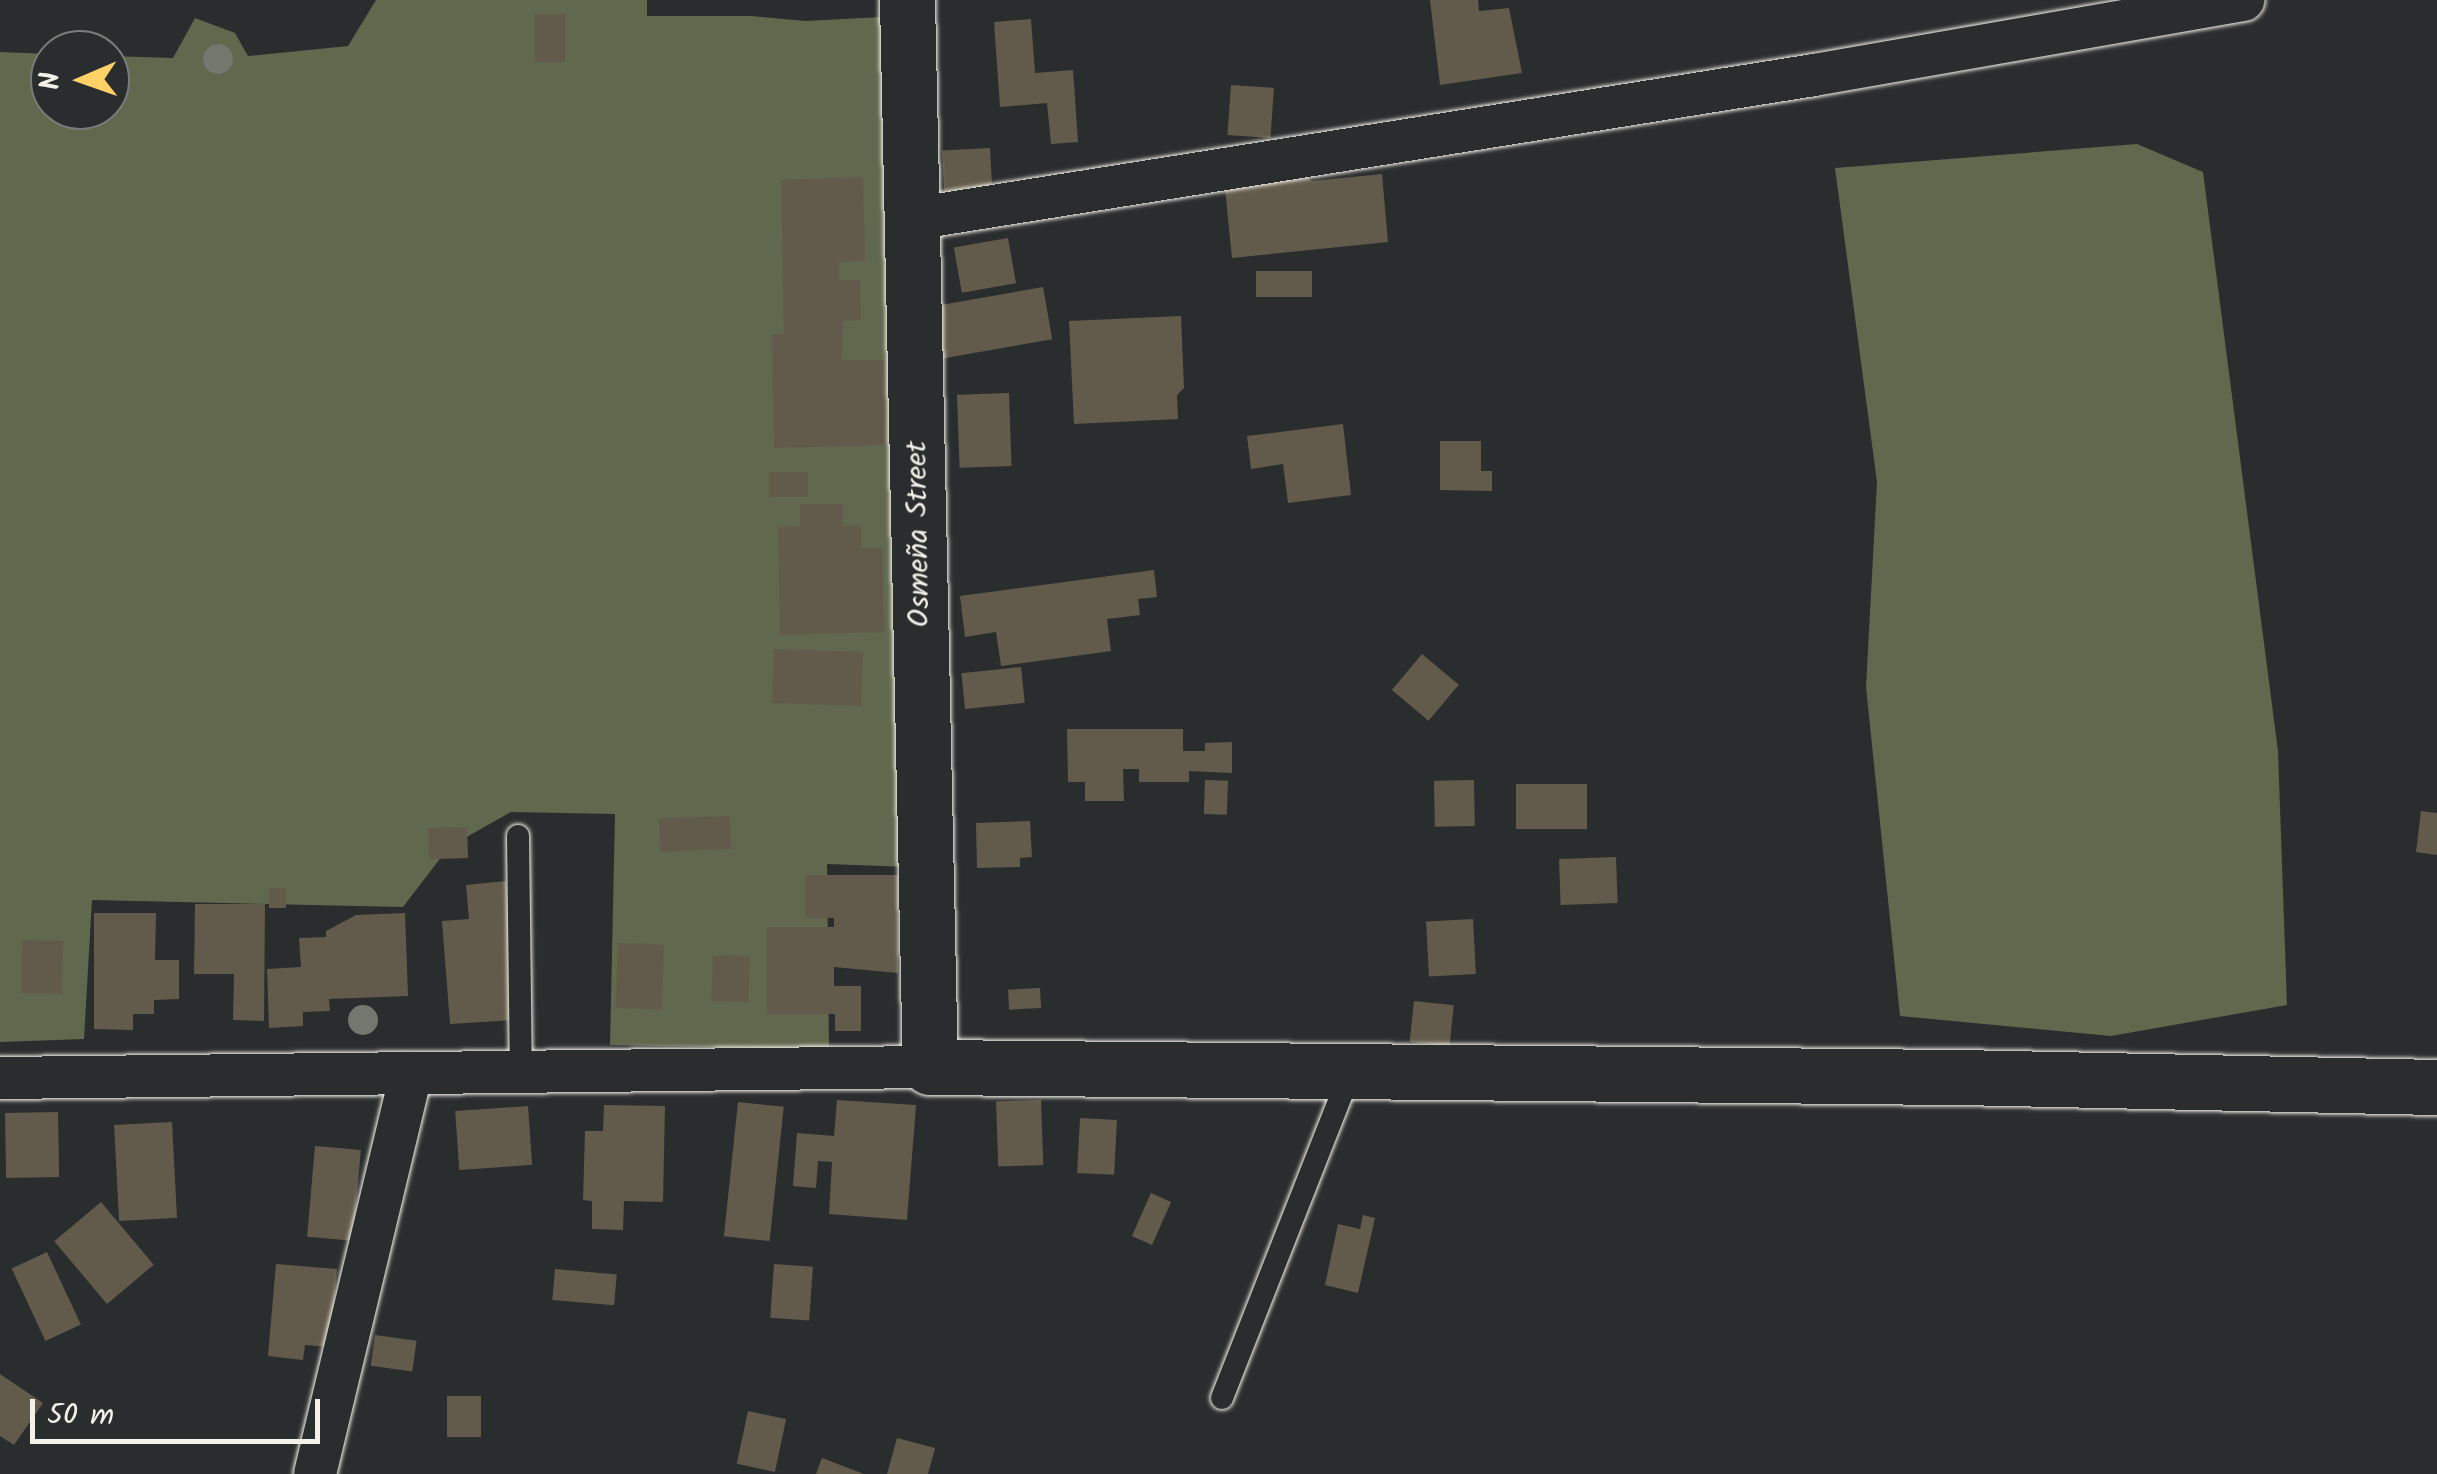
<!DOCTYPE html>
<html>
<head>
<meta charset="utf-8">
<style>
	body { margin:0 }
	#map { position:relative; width:2437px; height:1474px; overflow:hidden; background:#2a2d2e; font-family:Kalam,sans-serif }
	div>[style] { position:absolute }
	.green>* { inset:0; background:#60684e }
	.building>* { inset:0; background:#625b4b; transform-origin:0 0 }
	.roads { filter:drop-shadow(0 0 2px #f4f1e8) drop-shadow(0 0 2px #f4f1e8) }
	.lane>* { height:22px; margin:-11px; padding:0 11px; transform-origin:11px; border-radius:11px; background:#2a2d2e }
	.street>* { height:42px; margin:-21px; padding:0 21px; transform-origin:21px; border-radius:21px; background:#2a2d2e }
	.secondary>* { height:55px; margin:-27.5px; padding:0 27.5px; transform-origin:27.5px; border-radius:27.5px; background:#2a2d2e }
	.trees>* { width:30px; height:30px; margin:-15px; border-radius:50%; background:#74776e }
	span { translate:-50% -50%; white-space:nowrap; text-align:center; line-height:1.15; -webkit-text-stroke:10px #2a2d2e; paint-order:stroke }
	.street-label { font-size:30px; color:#f4f1e8 }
	.north { position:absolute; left:30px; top:30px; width:100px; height:100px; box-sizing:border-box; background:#2a2d2e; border:2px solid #7b7b78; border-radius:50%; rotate:268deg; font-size:28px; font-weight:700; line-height:40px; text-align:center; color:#f4f1e8 }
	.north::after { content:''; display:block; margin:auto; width:35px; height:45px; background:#ffd166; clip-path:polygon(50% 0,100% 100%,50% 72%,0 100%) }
	.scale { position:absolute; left:30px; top:1399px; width:290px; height:45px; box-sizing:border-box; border:5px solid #f4f1e8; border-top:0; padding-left:12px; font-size:30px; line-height:35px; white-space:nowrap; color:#f4f1e8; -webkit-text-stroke:8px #2a2d2e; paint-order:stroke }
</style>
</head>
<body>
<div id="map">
	<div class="green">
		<i style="clip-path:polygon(376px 0,647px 0,647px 16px,752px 16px,805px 21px,901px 16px,909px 867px,827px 864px,829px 1049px,610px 1045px,615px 814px,511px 812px,449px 847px,403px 907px,92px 900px,84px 1039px,0 1042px,0 52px,50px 54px,50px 110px,110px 110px,110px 56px,173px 58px,195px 18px,235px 33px,248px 56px,348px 46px)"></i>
		<i style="clip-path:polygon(2137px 144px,2203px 172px,2278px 751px,2287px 1005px,2111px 1036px,1900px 1016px,1866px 687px,1877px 482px,1835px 168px)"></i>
	</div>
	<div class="building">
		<i style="clip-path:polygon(1430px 0,1478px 0,1479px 11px,1509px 8px,1522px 73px,1440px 85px)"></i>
		<i style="left:535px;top:14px;width:30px;height:48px"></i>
		<i style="clip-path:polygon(1031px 19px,1035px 73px,1073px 70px,1078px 142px,1051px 144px,1047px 103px,1000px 107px,994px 22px)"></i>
		<i style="left:1231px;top:85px;width:43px;height:50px;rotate:4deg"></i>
		<i style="left:990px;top:148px;width:43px;height:48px;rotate:87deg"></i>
		<i style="clip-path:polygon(1301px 172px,1312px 181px,1382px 174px,1388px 242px,1232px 258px,1224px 179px)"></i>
		<i style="clip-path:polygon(863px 177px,865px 261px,839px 262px,839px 280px,860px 280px,861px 320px,843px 321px,842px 360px,885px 360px,887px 445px,774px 448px,772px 334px,784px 334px,781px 180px)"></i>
		<i style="left:1008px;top:238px;width:46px;height:55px;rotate:80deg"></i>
		<i style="left:1256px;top:271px;width:56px;height:26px"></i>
		<i style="left:1043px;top:287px;width:53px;height:114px;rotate:80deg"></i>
		<i style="clip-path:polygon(1181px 316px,1184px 388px,1177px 395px,1178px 419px,1074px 424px,1069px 321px)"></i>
		<i style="left:1009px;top:393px;width:73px;height:52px;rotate:88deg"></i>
		<i style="clip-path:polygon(1343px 424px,1351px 495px,1288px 503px,1283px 464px,1251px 469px,1247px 436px)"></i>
		<i style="clip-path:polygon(1440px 441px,1481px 441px,1481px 471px,1492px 471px,1492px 491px,1440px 490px)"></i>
		<i style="left:769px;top:472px;width:39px;height:25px"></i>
		<i style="clip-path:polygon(800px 504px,843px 504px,843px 526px,861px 525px,861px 548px,882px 548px,884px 632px,780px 635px,778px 527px,800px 526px)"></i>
		<i style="clip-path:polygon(1154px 570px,1157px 597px,1138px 599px,1140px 615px,1107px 619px,1111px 651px,1001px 666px,996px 632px,965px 637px,960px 596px)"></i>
		<i style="left:774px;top:649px;width:89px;height:54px;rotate:2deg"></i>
		<i style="left:1422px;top:654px;width:48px;height:47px;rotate:40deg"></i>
		<i style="left:1021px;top:667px;width:36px;height:60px;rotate:84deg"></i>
		<i style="clip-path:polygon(1067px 729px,1183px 729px,1183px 751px,1205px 751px,1205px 743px,1232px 742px,1232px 773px,1189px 771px,1189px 782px,1139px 782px,1139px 769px,1123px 769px,1124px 801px,1085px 801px,1085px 782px,1068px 782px)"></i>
		<i style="left:1205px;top:780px;width:23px;height:34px;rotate:2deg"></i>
		<i style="left:1474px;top:780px;width:46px;height:40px;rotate:89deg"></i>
		<i style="left:1587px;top:784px;width:45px;height:71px;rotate:90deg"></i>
		<i style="clip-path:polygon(2421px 811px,2437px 813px,2437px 855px,2416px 852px)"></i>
		<i style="left:730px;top:816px;width:33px;height:71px;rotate:88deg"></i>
		<i style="clip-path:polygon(1030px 821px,1032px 857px,1020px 858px,1020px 867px,977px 868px,976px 823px)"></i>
		<i style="left:467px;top:827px;width:31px;height:39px;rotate:88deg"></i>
		<i style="left:1616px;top:857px;width:46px;height:57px;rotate:88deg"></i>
		<i style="clip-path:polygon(805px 875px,898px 875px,898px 973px,834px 967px,834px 986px,861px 986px,861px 1031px,835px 1031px,835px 1014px,767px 1014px,767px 927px,834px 927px,834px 918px,805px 918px)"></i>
		<i style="clip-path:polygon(506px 881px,516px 1020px,450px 1024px,442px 921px,469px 919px,466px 885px)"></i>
		<i style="left:269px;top:888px;width:17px;height:20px"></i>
		<i style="clip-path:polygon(195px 904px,265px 904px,264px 1021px,233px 1020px,234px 974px,194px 974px)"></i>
		<i style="clip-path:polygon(94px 913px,156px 913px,155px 960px,179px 960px,179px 999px,154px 1000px,154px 1014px,133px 1014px,133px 1030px,94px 1029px)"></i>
		<i style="clip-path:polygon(405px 913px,408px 996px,329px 999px,330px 1011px,303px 1012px,303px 1026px,269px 1028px,267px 969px,301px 967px,299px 938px,326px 937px,326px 931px,356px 915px)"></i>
		<i style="left:1473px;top:919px;width:55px;height:47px;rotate:87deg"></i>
		<i style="left:22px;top:940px;width:41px;height:53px;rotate:1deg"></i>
		<i style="left:618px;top:943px;width:46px;height:65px;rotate:2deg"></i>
		<i style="left:713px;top:955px;width:37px;height:46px;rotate:2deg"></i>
		<i style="left:1040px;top:988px;width:20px;height:32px;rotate:87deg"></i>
		<i style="left:1414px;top:1001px;width:40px;height:41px;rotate:6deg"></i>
		<i style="clip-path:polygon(837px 1100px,916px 1105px,907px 1220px,829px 1214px,832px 1162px,818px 1161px,816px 1188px,793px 1186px,797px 1133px,834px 1136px)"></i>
		<i style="left:1041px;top:1100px;width:65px;height:45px;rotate:88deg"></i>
		<i style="left:738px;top:1102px;width:46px;height:135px;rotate:6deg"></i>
		<i style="clip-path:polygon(604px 1105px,665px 1106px,663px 1202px,624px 1201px,623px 1230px,592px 1229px,592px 1201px,583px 1200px,585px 1131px,603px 1131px)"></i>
		<i style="left:528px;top:1106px;width:59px;height:73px;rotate:86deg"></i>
		<i style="left:58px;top:1112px;width:65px;height:53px;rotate:89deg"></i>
		<i style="left:1080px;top:1118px;width:37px;height:55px;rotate:3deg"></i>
		<i style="left:172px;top:1122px;width:96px;height:58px;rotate:87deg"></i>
		<i style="left:315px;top:1146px;width:46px;height:91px;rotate:5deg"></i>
		<i style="left:1151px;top:1193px;width:22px;height:47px;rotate:24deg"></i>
		<i style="left:101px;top:1202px;width:82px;height:61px;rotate:50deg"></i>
		<i style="clip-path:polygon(1363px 1215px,1375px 1218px,1358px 1293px,1325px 1285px,1338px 1224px,1360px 1229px)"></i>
		<i style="left:47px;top:1252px;width:80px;height:39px;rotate:65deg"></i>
		<i style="clip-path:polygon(276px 1264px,337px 1269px,330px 1347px,305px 1345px,303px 1360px,268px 1356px)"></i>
		<i style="left:774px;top:1264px;width:39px;height:54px;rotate:4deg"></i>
		<i style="left:555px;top:1269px;width:62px;height:31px;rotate:5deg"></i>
		<i style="left:375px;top:1335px;width:42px;height:31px;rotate:8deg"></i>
		<i style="clip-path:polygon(0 1374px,43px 1403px,14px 1445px,0 1436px)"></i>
		<i style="left:447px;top:1396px;width:34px;height:41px"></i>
		<i style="left:748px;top:1411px;width:39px;height:54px;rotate:12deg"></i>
		<i style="clip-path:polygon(897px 1438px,935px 1448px,928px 1474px,887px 1474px)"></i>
		<i style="clip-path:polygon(822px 1458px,864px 1474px,816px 1474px)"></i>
	</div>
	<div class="roads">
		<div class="lane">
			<i style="left:518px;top:836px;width:235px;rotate:89.3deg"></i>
			<i style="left:1222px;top:1398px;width:352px;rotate:-68.5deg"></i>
		</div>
		<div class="street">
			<i style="left:912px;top:219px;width:913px;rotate:-9.07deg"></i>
			<i style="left:1814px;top:75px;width:436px;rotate:-9.9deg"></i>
			<i style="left:0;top:1078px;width:930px;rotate:-0.68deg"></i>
			<i style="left:315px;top:1474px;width:412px;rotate:-76.5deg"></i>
		</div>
		<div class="secondary">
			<i style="left:907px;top:0;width:1067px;rotate:88.77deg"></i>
			<i style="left:930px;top:1067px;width:1029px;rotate:0.56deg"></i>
			<i style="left:1959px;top:1077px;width:478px;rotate:1.2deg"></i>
		</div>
	</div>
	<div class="trees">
		<i style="left:218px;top:59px"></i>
		<i style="left:363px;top:1020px"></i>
	</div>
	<div class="street-label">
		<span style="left:919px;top:534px;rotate:-91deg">Osmeña Street</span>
	</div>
	<div class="north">N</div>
	<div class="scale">50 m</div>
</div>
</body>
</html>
